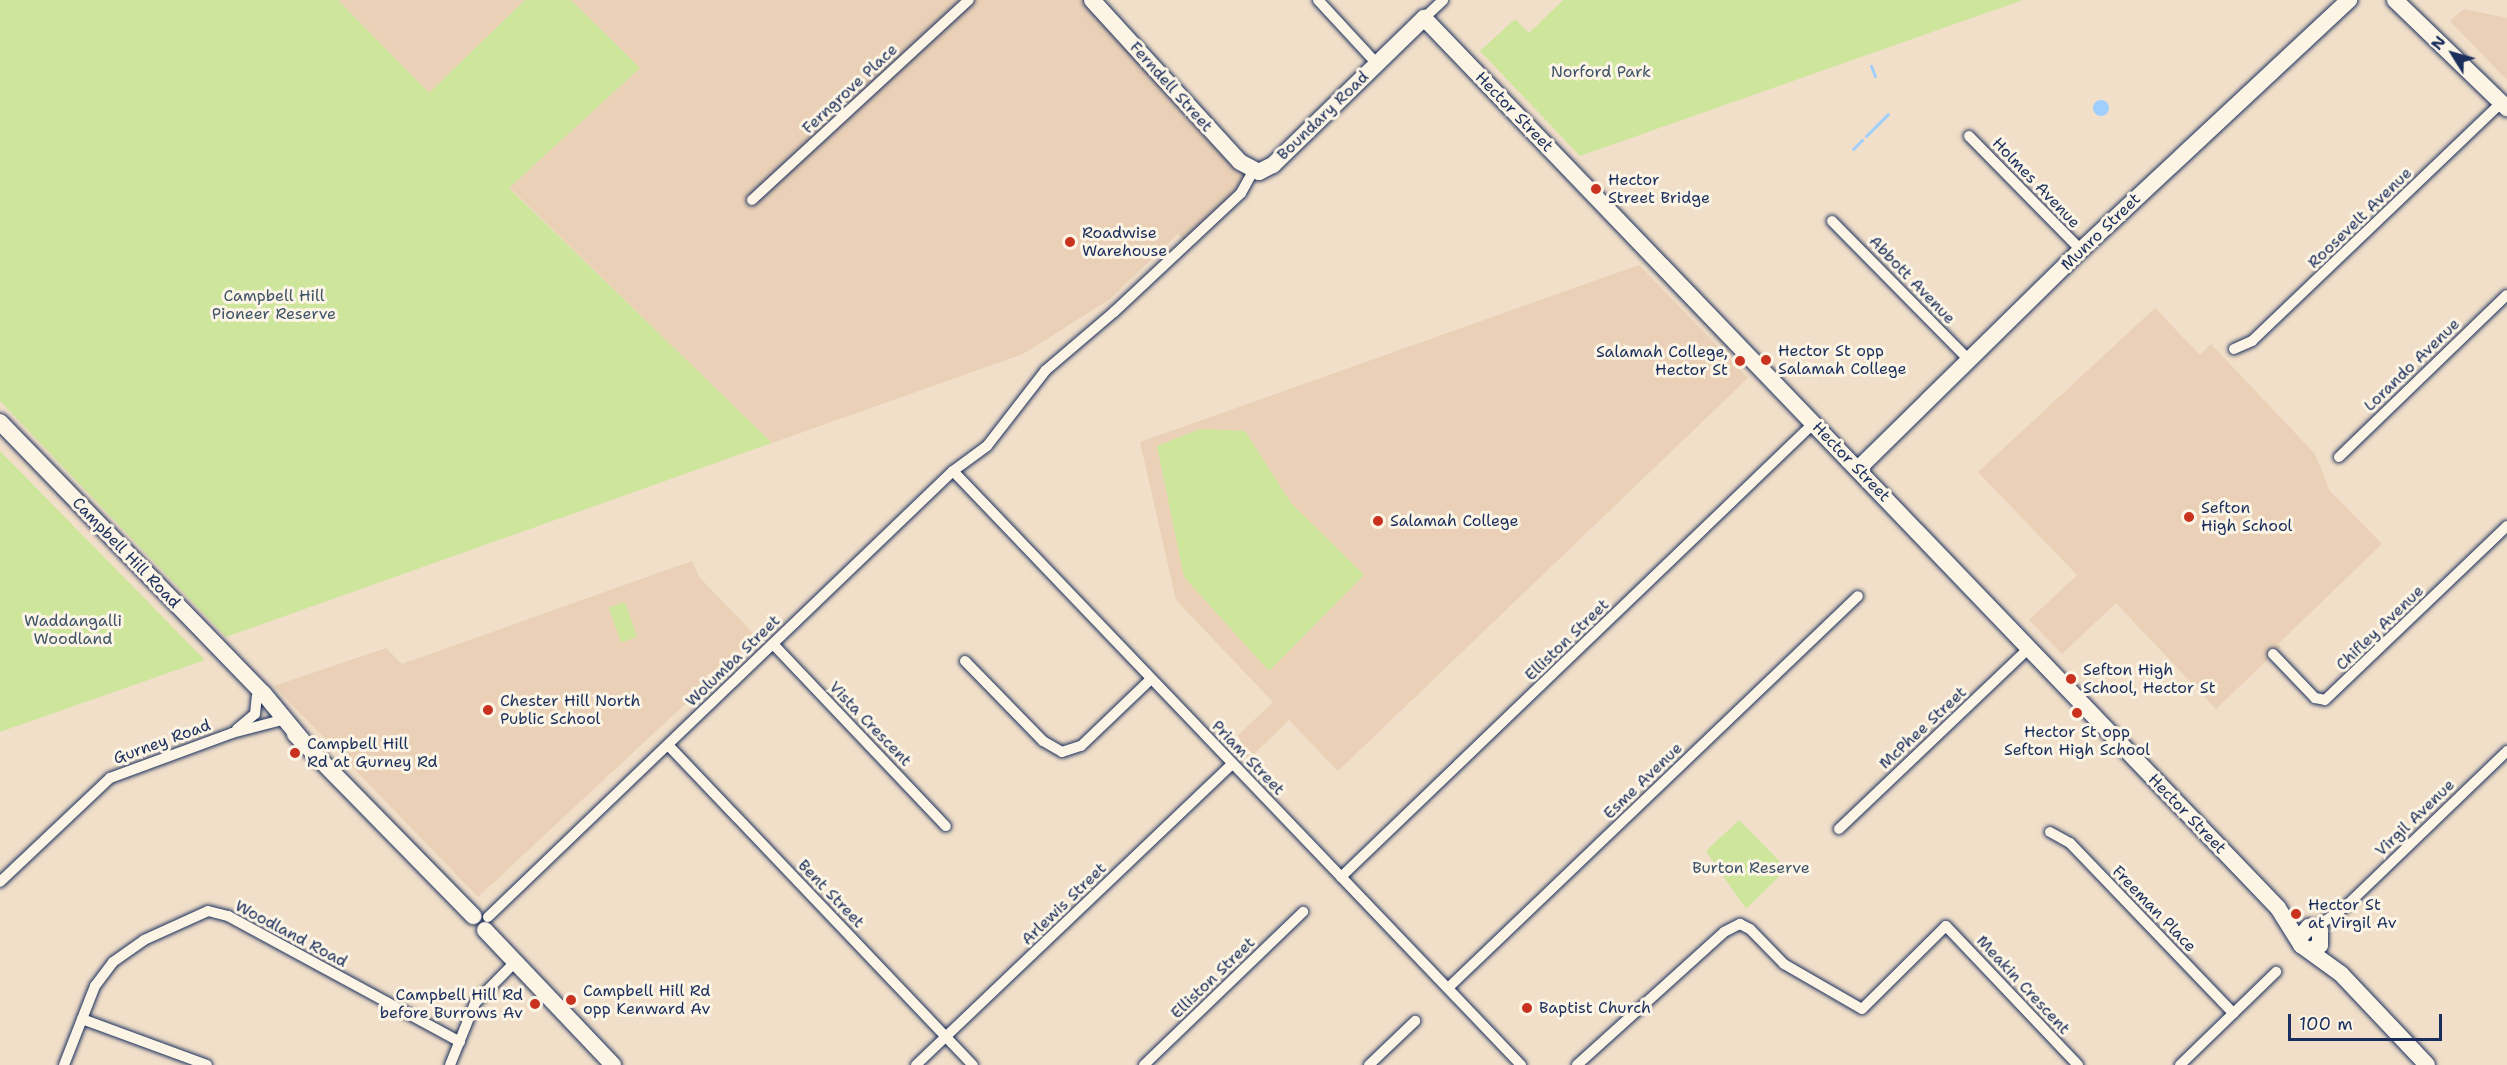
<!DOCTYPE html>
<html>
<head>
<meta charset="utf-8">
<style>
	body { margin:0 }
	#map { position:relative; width:2507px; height:1065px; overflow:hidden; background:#f1dfc9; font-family:"Shantell Sans",sans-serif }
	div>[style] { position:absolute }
	.built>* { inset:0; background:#e9d0b6 }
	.green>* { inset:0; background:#cde69c; transform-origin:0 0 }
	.water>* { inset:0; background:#a1cffd }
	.round { border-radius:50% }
	.stream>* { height:3px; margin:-1.5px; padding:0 1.5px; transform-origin:1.5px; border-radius:1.5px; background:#a1cffd }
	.roads { filter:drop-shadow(0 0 2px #1b2f5e) drop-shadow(0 0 2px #1b2f5e) }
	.street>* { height:10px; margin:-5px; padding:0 5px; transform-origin:5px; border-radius:5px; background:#fcf5e5 }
	.secondary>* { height:16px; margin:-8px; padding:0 8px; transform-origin:8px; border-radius:8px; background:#fcf5e5 }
	.dots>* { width:16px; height:16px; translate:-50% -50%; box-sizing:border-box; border:3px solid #fcf5e5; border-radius:50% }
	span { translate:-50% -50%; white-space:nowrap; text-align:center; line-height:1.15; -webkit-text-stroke:6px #fcf5e5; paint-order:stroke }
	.park-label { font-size:16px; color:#3f546a }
	.street-label { font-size:16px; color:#1b2f5e }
	.poi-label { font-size:16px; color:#1b2f5e }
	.left { translate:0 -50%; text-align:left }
	.right { translate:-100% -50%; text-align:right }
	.north { position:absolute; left:2423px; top:24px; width:60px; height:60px; -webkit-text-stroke:4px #fcf5e5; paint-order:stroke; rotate:307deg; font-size:16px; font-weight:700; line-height:24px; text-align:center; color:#1b2f5e }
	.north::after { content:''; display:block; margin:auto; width:21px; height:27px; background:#1b2f5e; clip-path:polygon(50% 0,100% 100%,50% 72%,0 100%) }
	.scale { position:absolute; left:2288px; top:1014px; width:154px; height:27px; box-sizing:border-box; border:3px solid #1b2f5e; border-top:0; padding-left:8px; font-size:18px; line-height:21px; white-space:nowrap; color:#1b2f5e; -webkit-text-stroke:4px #fcf5e5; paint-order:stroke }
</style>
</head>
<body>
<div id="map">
	<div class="built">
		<i style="clip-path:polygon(338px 0,525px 0,429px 93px)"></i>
		<i style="clip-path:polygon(571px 0,1092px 0,1247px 169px,1249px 183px,1188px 244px,1178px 234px,1110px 299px,1023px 354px,772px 443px,509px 187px,640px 68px)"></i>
		<i style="clip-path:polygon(2464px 9px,2507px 18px,2507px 80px,2450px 21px)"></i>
		<i style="clip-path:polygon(1639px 265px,1748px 378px,1338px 771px,1289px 720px,1249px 759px,1232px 741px,1273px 702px,1176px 600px,1140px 442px)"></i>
		<i style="clip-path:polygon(2155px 308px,2200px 355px,2211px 344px,2315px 454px,2330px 491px,2382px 544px,2278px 644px,2281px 647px,2216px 709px,2116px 603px,2062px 654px,2029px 620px,2077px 575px,1978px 472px)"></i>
		<i style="clip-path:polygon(692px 561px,699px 577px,757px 637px,478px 897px,274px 686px,386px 648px,402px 664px)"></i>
	</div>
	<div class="green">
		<i style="clip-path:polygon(0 0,338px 0,429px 93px,525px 0,571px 0,640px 68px,509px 188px,772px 443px,226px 637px,0 401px)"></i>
		<i style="clip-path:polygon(1563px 0,2023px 0,1580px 156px,1480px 51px,1515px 19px,1529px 33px)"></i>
		<i style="clip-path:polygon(1200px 429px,1245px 431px,1291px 503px,1364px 575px,1269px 671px,1184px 577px,1157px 446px)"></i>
		<i style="clip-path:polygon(0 451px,205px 660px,0 732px)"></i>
		<i style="left:625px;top:602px;width:37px;height:17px;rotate:71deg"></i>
		<i style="clip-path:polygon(1739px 820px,1787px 869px,1746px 909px,1706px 851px)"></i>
	</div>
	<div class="water">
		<i class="round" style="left:2093px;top:100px;width:16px;height:16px"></i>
	</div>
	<div class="stream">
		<i style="left:1871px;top:66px;width:11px;rotate:68deg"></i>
		<i style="left:1866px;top:136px;width:31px;rotate:-45deg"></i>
		<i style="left:1853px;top:149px;width:13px;rotate:-45deg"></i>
	</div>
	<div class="roads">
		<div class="street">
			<i style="left:1318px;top:0;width:87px;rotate:47.3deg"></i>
			<i style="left:1424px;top:18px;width:26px;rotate:-43deg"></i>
			<i style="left:1969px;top:136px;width:160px;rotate:45.5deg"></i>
			<i style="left:752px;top:200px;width:295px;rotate:-42.7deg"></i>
			<i style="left:1832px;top:221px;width:195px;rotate:45.4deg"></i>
			<i style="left:2234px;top:349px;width:20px;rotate:-24deg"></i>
			<i style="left:2252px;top:341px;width:346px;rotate:-43.7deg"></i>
			<i style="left:2339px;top:457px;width:233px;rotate:-44deg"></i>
			<i style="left:953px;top:471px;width:822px;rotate:46.28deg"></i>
			<i style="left:773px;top:644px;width:251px;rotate:46.5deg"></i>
			<i style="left:2273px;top:654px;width:61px;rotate:46.3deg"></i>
			<i style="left:2315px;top:698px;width:10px;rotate:11deg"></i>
			<i style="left:2325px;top:700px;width:252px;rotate:-43.7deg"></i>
			<i style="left:965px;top:661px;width:112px;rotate:45.7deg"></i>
			<i style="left:1043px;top:741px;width:22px;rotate:30deg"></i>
			<i style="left:1062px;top:752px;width:20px;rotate:-18deg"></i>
			<i style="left:1081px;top:746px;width:97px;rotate:-43.7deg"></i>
			<i style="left:237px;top:729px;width:23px;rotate:-40deg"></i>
			<i style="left:255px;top:714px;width:18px;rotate:-84deg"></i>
			<i style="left:668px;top:745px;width:442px;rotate:46.4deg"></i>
			<i style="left:1839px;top:829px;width:262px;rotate:-43.6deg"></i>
			<i style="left:2050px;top:832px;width:23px;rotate:29deg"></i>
			<i style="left:2070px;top:843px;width:236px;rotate:46.2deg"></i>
			<i style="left:1341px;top:877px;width:656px;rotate:-43.83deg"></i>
			<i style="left:0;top:882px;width:151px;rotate:-43.4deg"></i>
			<i style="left:110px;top:778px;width:130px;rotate:-20.2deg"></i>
			<i style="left:232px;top:733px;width:48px;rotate:-14.6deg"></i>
			<i style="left:488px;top:917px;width:644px;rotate:-43.81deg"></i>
			<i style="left:953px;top:471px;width:42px;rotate:-36.3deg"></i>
			<i style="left:987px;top:446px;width:96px;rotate:-52.2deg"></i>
			<i style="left:1046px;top:370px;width:89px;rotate:-40.5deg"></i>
			<i style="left:1114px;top:312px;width:174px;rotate:-43.1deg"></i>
			<i style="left:1241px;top:193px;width:25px;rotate:-61deg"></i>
			<i style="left:2315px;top:928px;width:37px;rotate:-35deg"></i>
			<i style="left:2345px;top:907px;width:225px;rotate:-43.9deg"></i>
			<i style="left:1448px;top:988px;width:567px;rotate:-43.71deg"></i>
			<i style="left:82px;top:1019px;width:133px;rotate:20.2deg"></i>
			<i style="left:64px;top:1065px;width:85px;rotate:-68.6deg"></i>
			<i style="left:95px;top:986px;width:30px;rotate:-53deg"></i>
			<i style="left:113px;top:962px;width:38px;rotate:-35deg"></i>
			<i style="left:144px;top:940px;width:70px;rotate:-24.4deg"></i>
			<i style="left:208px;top:911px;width:21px;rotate:14deg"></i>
			<i style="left:228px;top:916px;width:264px;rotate:28.5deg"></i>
			<i style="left:450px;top:1065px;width:67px;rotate:-68deg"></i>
			<i style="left:475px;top:1003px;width:57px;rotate:-45.7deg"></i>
			<i style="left:916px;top:1065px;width:436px;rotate:-43.6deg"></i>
			<i style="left:1144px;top:1065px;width:221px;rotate:-43.9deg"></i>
			<i style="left:1369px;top:1065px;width:64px;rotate:-43.7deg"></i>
			<i style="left:1577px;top:1065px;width:198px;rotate:-42.1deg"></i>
			<i style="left:1724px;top:932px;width:18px;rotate:-27deg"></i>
			<i style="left:1740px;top:924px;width:11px;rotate:27deg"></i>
			<i style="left:1750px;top:929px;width:49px;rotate:45.8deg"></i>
			<i style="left:1784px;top:964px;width:90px;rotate:30deg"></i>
			<i style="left:1862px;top:1009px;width:118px;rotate:-44.7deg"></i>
			<i style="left:1946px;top:926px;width:192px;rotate:46.5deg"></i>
			<i style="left:2180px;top:1065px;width:134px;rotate:-44.1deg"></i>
		</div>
		<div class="secondary">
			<i style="left:1092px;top:0;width:219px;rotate:47.6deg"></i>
			<i style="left:1240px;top:162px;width:21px;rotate:28deg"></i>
			<i style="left:1259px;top:172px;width:16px;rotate:-27deg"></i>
			<i style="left:1273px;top:165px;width:211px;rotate:-44.2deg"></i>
			<i style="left:1424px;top:18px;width:1233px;rotate:46.18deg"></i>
			<i style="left:2278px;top:908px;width:44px;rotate:58.1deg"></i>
			<i style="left:2301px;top:945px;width:49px;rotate:35.9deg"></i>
			<i style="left:2341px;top:974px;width:125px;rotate:46.6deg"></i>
			<i style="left:2395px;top:0;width:156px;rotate:44deg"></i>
			<i style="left:0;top:422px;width:379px;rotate:45.9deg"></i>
			<i style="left:264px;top:694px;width:60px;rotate:50.4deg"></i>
			<i style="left:1858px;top:469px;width:313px;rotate:-44.5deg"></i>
			<i style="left:2081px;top:250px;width:367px;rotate:-43deg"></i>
			<i style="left:295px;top:734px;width:255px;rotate:45.6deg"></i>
			<i style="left:485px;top:930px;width:186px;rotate:46.5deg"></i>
			<i style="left:2299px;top:938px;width:15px;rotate:-48deg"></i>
			<i style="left:2309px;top:927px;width:12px;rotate:20deg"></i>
			<i style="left:2320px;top:931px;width:14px;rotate:90deg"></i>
			<i style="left:2320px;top:945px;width:10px;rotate:151deg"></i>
		</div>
	</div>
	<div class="dots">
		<i style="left:1596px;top:189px;background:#c8321e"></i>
		<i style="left:1070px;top:242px;background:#c8321e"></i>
		<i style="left:1766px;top:360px;background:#c8321e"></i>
		<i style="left:1740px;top:361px;background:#c8321e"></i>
		<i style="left:2189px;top:517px;background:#c8321e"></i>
		<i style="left:1378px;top:521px;background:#c8321e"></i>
		<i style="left:2071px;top:679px;background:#c8321e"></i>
		<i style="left:488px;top:710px;background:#c8321e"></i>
		<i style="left:2077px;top:713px;background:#c8321e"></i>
		<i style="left:295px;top:753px;background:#c8321e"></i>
		<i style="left:2296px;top:914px;background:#c8321e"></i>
		<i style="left:571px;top:1000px;background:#c8321e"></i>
		<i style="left:535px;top:1004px;background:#c8321e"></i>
		<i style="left:1527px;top:1008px;background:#c8321e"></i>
	</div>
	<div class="park-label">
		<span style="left:1601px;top:72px">Norford Park</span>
		<span style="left:274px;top:305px">Campbell Hill<br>Pioneer Reserve</span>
		<span style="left:73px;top:630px">Waddangalli<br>Woodland</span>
		<span style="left:1751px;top:868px">Burton Reserve</span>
	</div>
	<div class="street-label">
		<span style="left:1171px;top:87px;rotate:48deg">Ferndell Street</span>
		<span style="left:850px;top:89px;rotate:-43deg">Ferngrove Place</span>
		<span style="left:1514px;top:112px;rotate:46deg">Hector Street</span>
		<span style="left:1323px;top:116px;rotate:-44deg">Boundary Road</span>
		<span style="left:2036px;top:183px;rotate:46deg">Holmes Avenue</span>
		<span style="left:2360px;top:218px;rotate:-44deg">Roosevelt Avenue</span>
		<span style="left:2101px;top:232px;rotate:-44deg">Munro Street</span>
		<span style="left:1912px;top:280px;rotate:46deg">Abbott Avenue</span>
		<span style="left:2412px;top:365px;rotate:-44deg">Lorando Avenue</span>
		<span style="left:1851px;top:462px;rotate:46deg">Hector Street</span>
		<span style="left:126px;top:553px;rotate:46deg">Campbell Hill Road</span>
		<span style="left:2380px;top:628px;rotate:-44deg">Chifley Avenue</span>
		<span style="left:1567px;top:640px;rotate:-44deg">Elliston Street</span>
		<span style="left:733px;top:661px;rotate:-44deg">Wolumba Street</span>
		<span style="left:870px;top:724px;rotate:46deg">Vista Crescent</span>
		<span style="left:1923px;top:728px;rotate:-43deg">McPhee Street</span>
		<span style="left:162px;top:742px;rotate:-20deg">Gurney Road</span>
		<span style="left:1248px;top:758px;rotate:46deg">Priam Street</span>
		<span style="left:1643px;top:781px;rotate:-44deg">Esme Avenue</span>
		<span style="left:2187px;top:814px;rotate:46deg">Hector Street</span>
		<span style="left:2415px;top:818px;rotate:-44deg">Virgil Avenue</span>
		<span style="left:831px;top:894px;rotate:46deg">Bent Street</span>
		<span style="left:1064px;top:904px;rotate:-44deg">Arlewis Street</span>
		<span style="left:2154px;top:909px;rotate:46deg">Freeman Place</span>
		<span style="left:291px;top:934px;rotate:28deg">Woodland Road</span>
		<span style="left:1213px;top:978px;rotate:-44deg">Elliston Street</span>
		<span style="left:2023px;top:985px;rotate:47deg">Meakin Crescent</span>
	</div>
	<div class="poi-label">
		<span class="left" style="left:1608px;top:189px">Hector<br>Street Bridge</span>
		<span class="left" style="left:1082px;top:242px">Roadwise<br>Warehouse</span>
		<span class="left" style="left:1778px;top:360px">Hector St opp<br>Salamah College</span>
		<span class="right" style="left:1728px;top:361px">Salamah College,<br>Hector St</span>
		<span class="left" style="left:2201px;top:517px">Sefton<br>High School</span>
		<span class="left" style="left:1390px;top:521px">Salamah College</span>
		<span class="left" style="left:2083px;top:679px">Sefton High<br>School, Hector St</span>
		<span class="left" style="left:500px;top:710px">Chester Hill North<br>Public School</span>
		<span style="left:2077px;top:741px">Hector St opp<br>Sefton High School</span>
		<span class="left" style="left:307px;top:753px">Campbell Hill<br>Rd at Gurney Rd</span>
		<span class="left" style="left:2308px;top:914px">Hector St<br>at Virgil Av</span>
		<span class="left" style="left:583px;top:1000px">Campbell Hill Rd<br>opp Kenward Av</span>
		<span class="right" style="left:523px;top:1004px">Campbell Hill Rd<br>before Burrows Av</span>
		<span class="left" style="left:1539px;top:1008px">Baptist Church</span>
	</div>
	<div class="north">N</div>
	<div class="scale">100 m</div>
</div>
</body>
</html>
